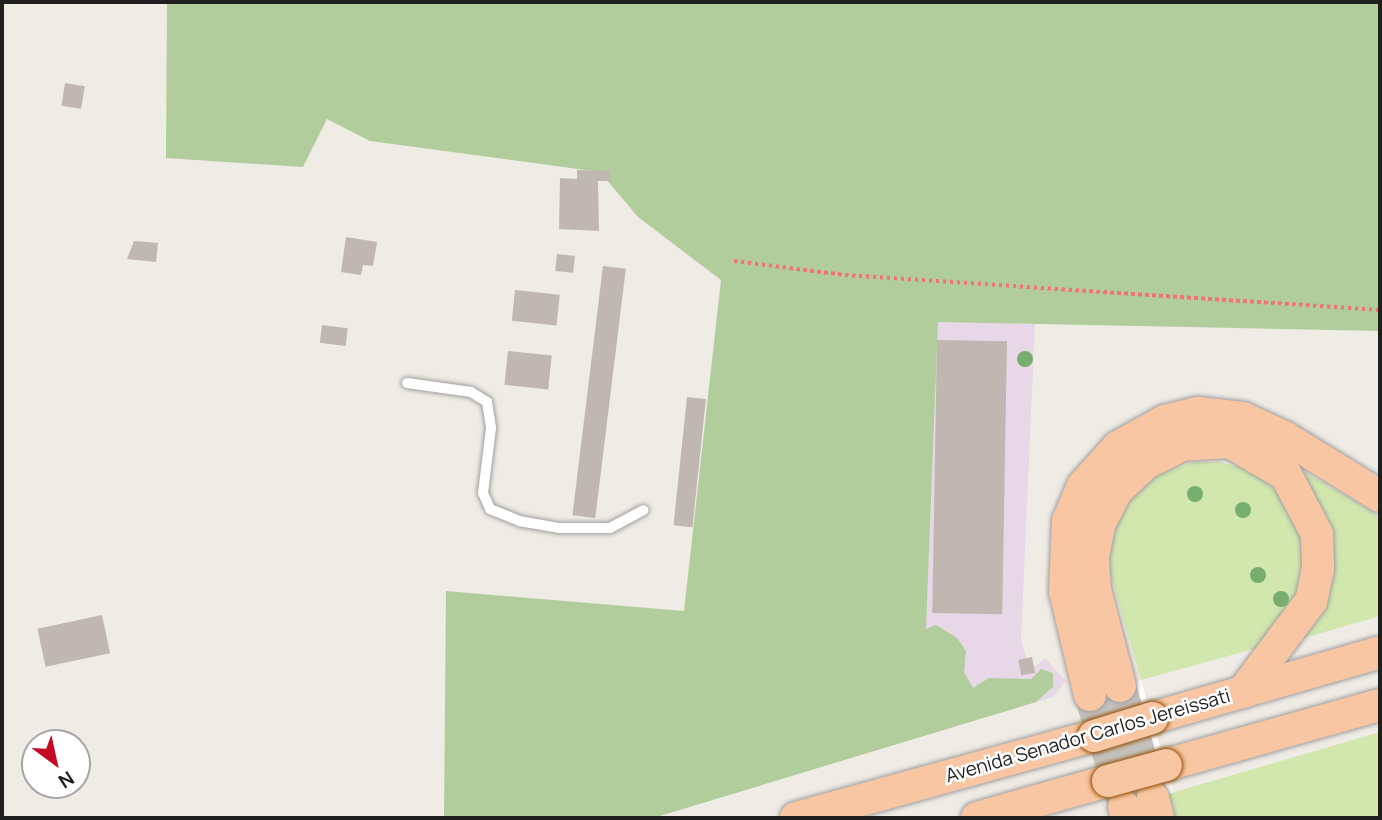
<!DOCTYPE html>
<html>
<head>
<meta charset="utf-8">
<style>
	body { margin:0 }
	#map { position:relative; width:1382px; height:820px; overflow:hidden; background:#efebe5; font-family:Manrope,sans-serif }
	div>[style] { position:absolute }
	.industrial>* { inset:0; background:#e8d8e7 }
	.grass>* { inset:0; background:#d2e7ae }
	.forest>* { inset:0; background:#b1cd9c }
	.pier>* { inset:0; background:#fff; transform-origin:0 0 }
	.building>* { inset:0; background:#c0b6b2; transform-origin:0 0 }
	.primary-tunnel>* { height:32px; margin-top:-16px; transform-origin:0; background:repeating-linear-gradient(90deg,#c5c2bd 0 32px,transparent 0 48px) }
	.path>* { height:3.5px; margin-top:-1.75px; transform-origin:0; background:repeating-linear-gradient(90deg,#f47277 0 3.5px,transparent 0 7px) }
	.roads { filter:drop-shadow(0 0 2px #a0a0a0) drop-shadow(0 0 2px #a0a0a0) }
	.service>* { height:10px; margin:-5px; padding:0 5px; transform-origin:5px; border-radius:5px; background:#fff }
	.primary>* { height:32px; margin:-16px; padding:0 16px; transform-origin:16px; border-radius:16px; background:#f8c6a2 }
	.bridges { filter:drop-shadow(0 0 2px #935006) drop-shadow(0 0 2px #935006) }
	.primary-bridge>* { height:32px; margin:-16px; padding:0 16px; transform-origin:16px; border-radius:16px; background:#f8c6a2 }
	.trees>* { width:16px; height:16px; margin:-8px; border-radius:50%; background:#78ad70 }
	span { translate:-50% -50%; white-space:nowrap; text-align:center; line-height:1.15; -webkit-text-stroke:5px #fff; paint-order:stroke }
	.street-label { font-size:19px; color:#1f1f1f }
	.frame { position:absolute; inset:0; border:4px solid #1f1f1f; pointer-events:none }
	.north { position:absolute; left:21px; top:729px; width:70px; height:70px; box-sizing:border-box; background:#fff; border:2px solid #a5a5a5; border-radius:50%; rotate:147deg; font-size:19px; font-weight:700; line-height:28px; text-align:center; color:#1f1f1f }
	.north::after { content:''; display:block; margin:auto; width:24px; height:32px; background:#c50824; clip-path:polygon(50% 0,100% 100%,50% 72%,0 100%) }
</style>
</head>
<body>
<div id="map">
	<div class="industrial">
		<i style="clip-path:polygon(938px 322px,1035px 324px,1021px 639px,1026px 658px,1032px 657px,1034px 667px,1045px 658px,1066px 681px,1053px 697px,754px 786px,924px 682px)"></i>
	</div>
	<div class="grass">
		<i style="clip-path:polygon(1250px 440px,1380px 516px,1380px 616px,1304px 638px,1330px 580px)"></i>
		<i style="clip-path:polygon(1193px 462px,1219px 462px,1243px 468px,1265px 481px,1284px 499px,1305px 539px,1297px 596px,1257px 648px,1141px 680px,1108px 566px,1109px 546px,1124px 504px,1152px 477px)"></i>
		<i style="clip-path:polygon(1380px 732px,1380px 818px,1175px 818px,1168px 794px)"></i>
	</div>
	<div class="forest">
		<i style="clip-path:polygon(167px 2px,1380px 2px,1380px 331px,938px 322px,926px 629px,936px 625px,957px 638px,966px 651px,964px 672px,973px 688px,989px 678px,1031px 679px,1041px 669px,1053px 673px,1053px 687px,1036px 702px,653px 818px,444px 818px,446px 591px,684px 611px,721px 280px,638px 217px,600px 172px,370px 141px,327px 119px,303px 167px,166px 158px)"></i>
	</div>
	<div class="pier">
		<i style="left:1141px;top:680px;width:117px;height:60px;rotate:74deg"></i>
	</div>
	<div class="building">
		<i style="left:65px;top:83px;width:20px;height:23px;rotate:9deg"></i>
		<i style="clip-path:polygon(577px 170px,610px 171px,610px 181px,598px 181px,599px 231px,559px 229px,560px 178px,577px 179px)"></i>
		<i style="clip-path:polygon(346px 237px,377px 242px,373px 266px,363px 265px,361px 275px,341px 272px)"></i>
		<i style="clip-path:polygon(134px 241px,158px 243px,156px 262px,127px 259px)"></i>
		<i style="left:557px;top:254px;width:18px;height:17px;rotate:6deg"></i>
		<i style="left:603px;top:266px;width:23px;height:251px;rotate:7deg"></i>
		<i style="left:515px;top:290px;width:45px;height:31px;rotate:6deg"></i>
		<i style="left:322px;top:325px;width:26px;height:18px;rotate:7deg"></i>
		<i style="left:937px;top:340px;width:70px;height:273px;rotate:1deg"></i>
		<i style="left:508px;top:351px;width:44px;height:34px;rotate:6deg"></i>
		<i style="left:687px;top:397px;width:19px;height:129px;rotate:6deg"></i>
		<i style="left:102px;top:615px;width:39px;height:66px;rotate:78deg"></i>
		<i style="left:1032px;top:657px;width:16px;height:14px;rotate:79deg"></i>
	</div>
	<div class="primary-tunnel">
		<i style="left:1120px;top:686px;width:116px;rotate:73.9deg"></i>
		<i style="left:1090px;top:695px;width:114px;rotate:72.7deg"></i>
	</div>
	<div class="path">
		<i style="left:734px;top:261px;width:112px;rotate:7.2deg"></i>
		<i style="left:845px;top:275px;width:536px;rotate:3.74deg"></i>
	</div>
	<div class="roads">
		<div class="service">
			<i style="left:407px;top:383px;width:65px;rotate:8deg"></i>
			<i style="left:471px;top:392px;width:19px;rotate:32deg"></i>
			<i style="left:487px;top:402px;width:26px;rotate:81deg"></i>
			<i style="left:491px;top:428px;width:65px;rotate:97deg"></i>
			<i style="left:483px;top:493px;width:17px;rotate:66deg"></i>
			<i style="left:490px;top:509px;width:31px;rotate:22deg"></i>
			<i style="left:519px;top:521px;width:40px;rotate:10deg"></i>
			<i style="left:558px;top:528px;width:52px"></i>
			<i style="left:610px;top:528px;width:38px;rotate:-28deg"></i>
		</div>
		<div class="primary">
			<i style="left:1120px;top:686px;width:100px;rotate:-104.5deg"></i>
			<i style="left:1095px;top:589px;width:32px;rotate:-94deg"></i>
			<i style="left:1093px;top:557px;width:33px;rotate:-79deg"></i>
			<i style="left:1099px;top:525px;width:39px;rotate:-63deg"></i>
			<i style="left:1117px;top:490px;width:40px;rotate:-43deg"></i>
			<i style="left:1146px;top:463px;width:40px;rotate:-26.6deg"></i>
			<i style="left:1182px;top:445px;width:48px;rotate:-3.6deg"></i>
			<i style="left:1230px;top:442px;width:65px;rotate:30.5deg"></i>
			<i style="left:1286px;top:475px;width:67px;rotate:62.3deg"></i>
			<i style="left:1317px;top:534px;width:35px;rotate:88deg"></i>
			<i style="left:1318px;top:569px;width:33px;rotate:102deg"></i>
			<i style="left:1311px;top:601px;width:114px;rotate:126.8deg"></i>
			<i style="left:1090px;top:695px;width:107px;rotate:-103.5deg"></i>
			<i style="left:1065px;top:591px;width:70px;rotate:-87.5deg"></i>
			<i style="left:1068px;top:521px;width:38px;rotate:-67deg"></i>
			<i style="left:1083px;top:486px;width:52px;rotate:-48.1deg"></i>
			<i style="left:1118px;top:447px;width:54px;rotate:-29deg"></i>
			<i style="left:1165px;top:421px;width:34px;rotate:-14deg"></i>
			<i style="left:1198px;top:413px;width:45px;rotate:6.3deg"></i>
			<i style="left:1243px;top:418px;width:47px;rotate:24.9deg"></i>
			<i style="left:1286px;top:438px;width:110px;rotate:31.7deg"></i>
			<i style="left:1152px;top:718px;width:237px;rotate:-16.1deg"></i>
			<i style="left:1166px;top:765px;width:222px;rotate:-15.7deg"></i>
			<i style="left:1153px;top:798px;width:21px;rotate:76deg"></i>
			<i style="left:1124px;top:807px;width:12px;rotate:70deg"></i>
			<i style="left:796px;top:818px;width:309px;rotate:-15.4deg"></i>
			<i style="left:977px;top:818px;width:136px;rotate:-15.8deg"></i>
		</div>
	</div>
	<div class="bridges">
		<div class="primary-bridge">
			<i style="left:1094px;top:736px;width:61px;rotate:-17.2deg"></i>
			<i style="left:1108px;top:781px;width:60px;rotate:-15.4deg"></i>
		</div>
	</div>
	<div class="trees">
		<i style="left:1025px;top:359px"></i>
		<i style="left:1195px;top:494px"></i>
		<i style="left:1243px;top:510px"></i>
		<i style="left:1258px;top:575px"></i>
		<i style="left:1281px;top:599px"></i>
	</div>
	<div class="street-label">
		<span style="left:1088px;top:736px;rotate:-16deg">Avenida Senador Carlos Jereissati</span>
	</div>
	<div class="frame"></div>
	<div class="north">N</div>
</div>
</body>
</html>
